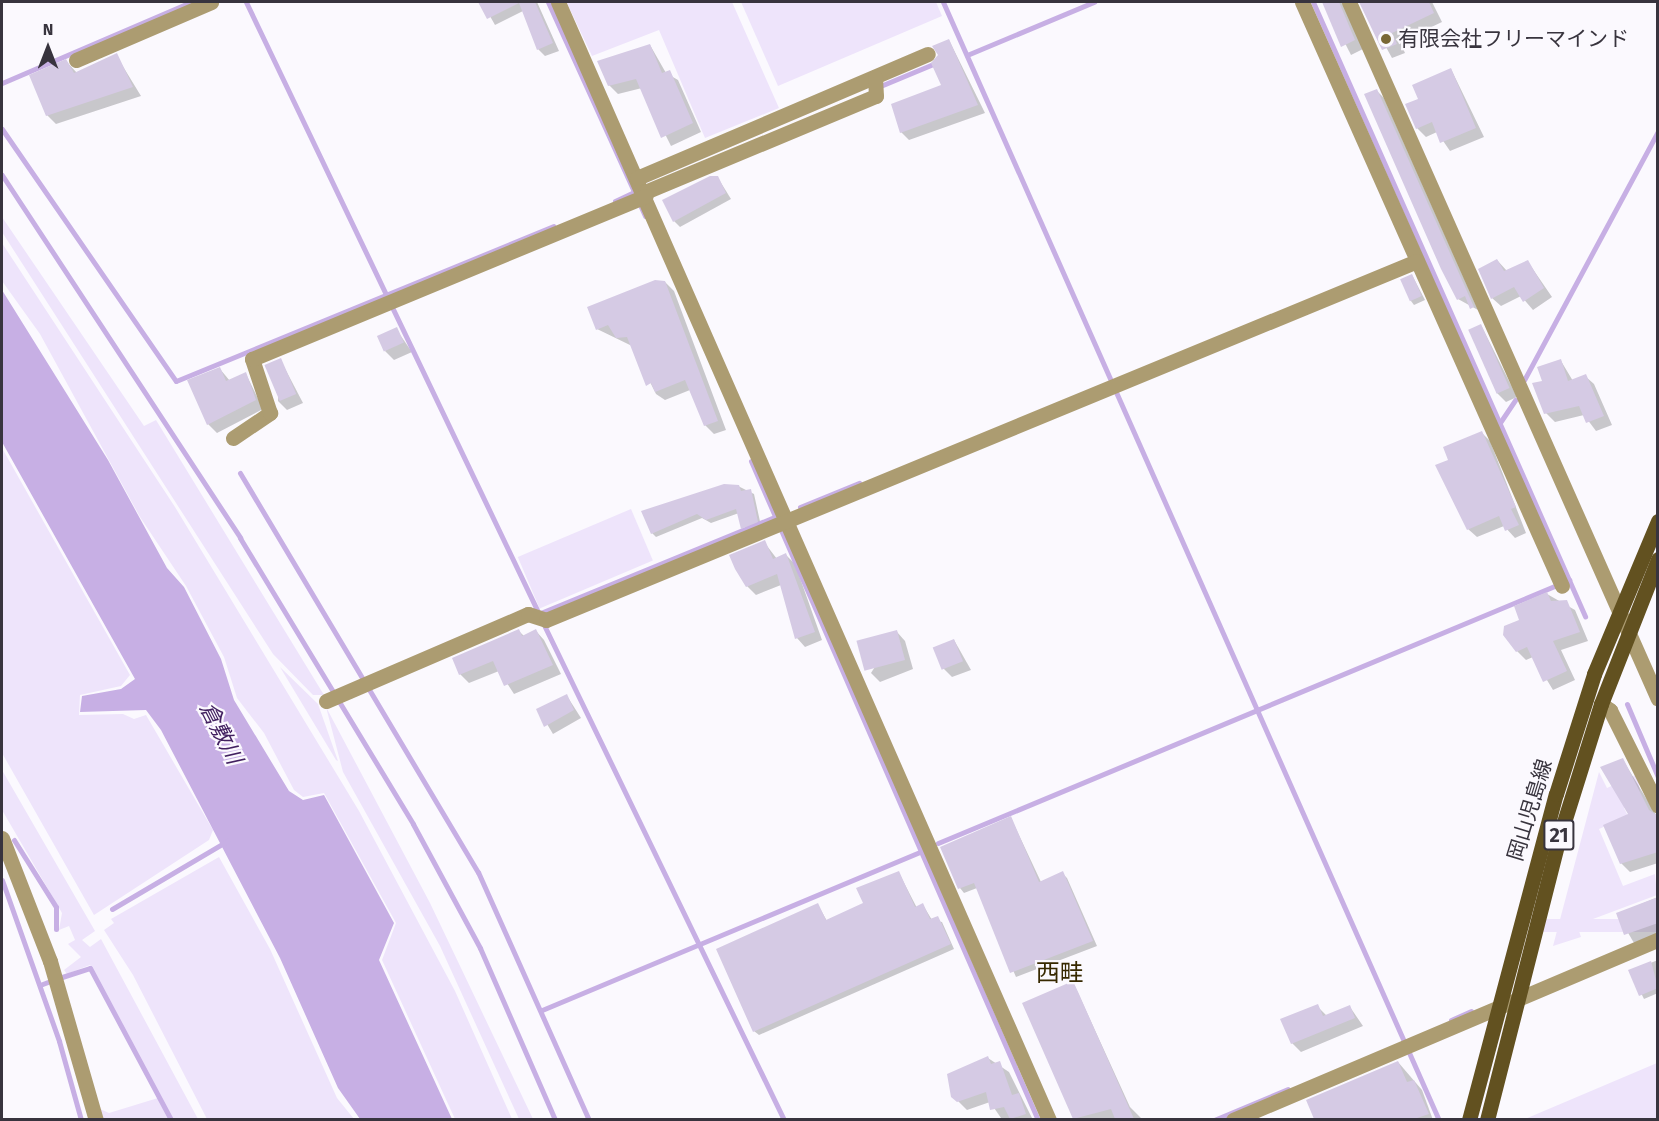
<!DOCTYPE html>
<html>
<head>
<meta charset="utf-8">
<style>
	body { margin:0 }
	#map { position:relative; width:1659px; height:1121px; overflow:hidden; background:#fbf9fe; font-family:"Fira Sans","Noto Sans JP",sans-serif }
	div>[style] { position:absolute }
	.green>* { inset:0; background:#eee4fb; transform-origin:0 0 }
	.water>* { inset:0; background:#c7afe4 }
	.shadow>* { inset:0; background:#0003 }
	.stream>* { height:5px; margin:-2.5px; padding:0 2.5px; transform-origin:2.5px; border-radius:2.5px; background:#c7afe4 }
	.building>* { inset:0; background:#d5cae4; transform-origin:0 0 }
	.minor>* { height:15px; margin:-7.5px; padding:0 7.5px; transform-origin:7.5px; border-radius:7.5px; background:#ac9c71 }
	.major>* { height:15px; margin:-7.5px; padding:0 7.5px; transform-origin:7.5px; border-radius:7.5px; background:#625120 }
	.dots>* { width:16px; height:16px; translate:-50% -50%; box-sizing:border-box; border:3px solid #fbf9fe; border-radius:50% }
	span { translate:-50% -50%; white-space:nowrap; text-align:center; line-height:1.15; -webkit-text-stroke:4.5px #fbf9fe; paint-order:stroke }
	.shield-label span { padding:2px 4px; background:#fbf9fe; border:2px solid; border-radius:4px; -webkit-text-stroke-width:0 }
	.shield-label { font-size:20px; color:#38343e; font-weight:700 }
	.poi-label { font-size:21px; color:#38343e }
	.left { translate:0 -50%; text-align:left }
	.street-label { font-size:21px; color:#38343e }
	.water-label { font-size:22px; color:#422160; font-style:italic }
	.quarter-label { font-size:24px; color:#372900 }
	.frame { position:absolute; inset:0; border:3px solid #38343e; pointer-events:none }
	.north { position:absolute; left:18px; top:18px; width:60px; height:60px; -webkit-text-stroke:4px #fbf9fe; paint-order:stroke; rotate:0deg; font-size:16px; font-weight:700; line-height:24px; text-align:center; color:#38343e }
	.north::after { content:''; display:block; margin:auto; width:21px; height:27px; background:#38343e; clip-path:polygon(50% 0,100% 100%,50% 72%,0 100%) }
</style>
</head>
<body>
<div id="map">
	<div class="green">
		<i style="clip-path:polygon(732px 2px,779px 108px,705px 138px,659px 30px,592px 56px,567px 3px)"></i>
		<i style="clip-path:polygon(741px 2px,936px 2px,942px 16px,778px 86px)"></i>
		<i style="clip-path:polygon(2px 217px,144px 426px,156px 420px,324px 695px,313px 695px,273px 654px,2px 232px)"></i>
		<i style="clip-path:polygon(2px 243px,175px 507px,359px 811px,455px 991px,512px 1119px,455px 1119px,382px 960px,396px 923px,324px 793px,303px 797px,294px 790px,264px 733px,237px 698px,224px 657px,186px 586px,140px 517px,40px 334px,2px 281px)"></i>
		<i style="clip-path:polygon(2px 448px,130px 675px,121px 686px,80px 695px,79px 715px,123px 714px,134px 719px,146px 715px,213px 830px,209px 840px,94px 915px,2px 753px)"></i>
		<i style="left:631px;top:509px;width:56px;height:123px;rotate:67deg"></i>
		<i style="clip-path:polygon(280px 667px,318px 704px,338px 761px,336px 760px)"></i>
		<i style="clip-path:polygon(326px 707px,430px 903px,533px 1119px,519px 1119px,440px 946px,343px 772px)"></i>
		<i style="clip-path:polygon(2px 770px,95px 931px,82px 940px,90px 947px,101px 939px,198px 1119px,173px 1119px,90px 965px,67px 974px,64px 970px,81px 957px,68px 944px,75px 940px,69px 926px,59px 930px,62px 913px,2px 810px)"></i>
		<i style="clip-path:polygon(1599px 772px,1607px 788px,1638px 774px,1640px 794px,1624px 808px,1628px 816px,1599px 829px,1623px 886px,1655px 874px,1657px 895px,1577px 925px,1581px 937px,1553px 946px)"></i>
		<i style="clip-path:polygon(219px 857px,270px 949px,337px 1098px,354px 1119px,207px 1119px,133px 975px,104px 930px,114px 923px,111px 919px)"></i>
		<i style="left:1657px;top:919px;width:13px;height:118px;rotate:90deg"></i>
		<i style="clip-path:polygon(1657px 1063px,1657px 1119px,1525px 1119px)"></i>
		<i style="clip-path:polygon(158px 1098px,168px 1119px,103px 1119px,100px 1109px,109px 1113px)"></i>
	</div>
	<div class="water">
		<i style="clip-path:polygon(2px 290px,108px 460px,167px 568px,184px 587px,221px 659px,234px 700px,289px 791px,303px 800px,324px 795px,394px 923px,379px 960px,452px 1119px,360px 1119px,338px 1088px,280px 958px,161px 730px,146px 710px,80px 712px,82px 696px,121px 689px,135px 679px,2px 442px)"></i>
	</div>
	<div class="shadow">
		<i style="clip-path:polygon(482px 2px,537px 2px,559px 51px,545px 56px,538px 49px,523px 11px,495px 25px)"></i>
		<i style="clip-path:polygon(1345px 2px,1363px 49px,1351px 55px,1325px 4px)"></i>
		<i style="clip-path:polygon(1361px 2px,1432px 2px,1442px 22px,1400px 42px,1405px 53px,1392px 58px)"></i>
		<i style="clip-path:polygon(949px 40px,985px 113px,909px 140px,901px 132px,943px 86px)"></i>
		<i style="clip-path:polygon(650px 45px,666px 73px,678px 80px,701px 132px,671px 146px,642px 88px,618px 94px,609px 85px)"></i>
		<i style="clip-path:polygon(116px 55px,141px 96px,56px 124px,47px 115px,66px 61px,77px 73px)"></i>
		<i style="clip-path:polygon(1451px 69px,1484px 137px,1450px 151px,1437px 132px,1426px 137px,1417px 128px,1420px 100px)"></i>
		<i style="clip-path:polygon(1376px 90px,1384px 98px,1478px 310px,1458px 299px)"></i>
		<i style="clip-path:polygon(718px 178px,731px 199px,680px 227px,674px 221px)"></i>
		<i style="clip-path:polygon(1497px 260px,1507px 271px,1528px 262px,1552px 297px,1533px 310px,1521px 296px,1501px 306px,1492px 298px)"></i>
		<i style="clip-path:polygon(1412px 275px,1425px 300px,1414px 305px,1411px 301px)"></i>
		<i style="clip-path:polygon(665px 282px,674px 291px,726px 430px,714px 434px,705px 425px,690px 390px,665px 400px,656px 394px,632px 346px,597px 329px)"></i>
		<i style="clip-path:polygon(1481px 325px,1517px 397px,1506px 402px,1497px 393px)"></i>
		<i style="clip-path:polygon(396px 329px,412px 352px,394px 360px,385px 351px)"></i>
		<i style="clip-path:polygon(280px 359px,303px 403px,287px 410px,278px 401px)"></i>
		<i style="clip-path:polygon(1561px 361px,1573px 381px,1585px 376px,1594px 384px,1612px 425px,1596px 431px,1584px 415px,1555px 422px,1546px 413px)"></i>
		<i style="clip-path:polygon(220px 369px,230px 381px,246px 374px,263px 409px,217px 433px,208px 424px)"></i>
		<i style="clip-path:polygon(1482px 433px,1490px 441px,1526px 533px,1515px 538px,1504px 526px,1477px 537px,1468px 529px,1450px 461px)"></i>
		<i style="clip-path:polygon(738px 486px,754px 494px,761px 526px,747px 532px,739px 513px,711px 523px,702px 518px,656px 537px,652px 533px)"></i>
		<i style="clip-path:polygon(764px 542px,777px 559px,786px 555px,795px 564px,822px 640px,805px 647px,797px 638px,781px 585px,756px 595px,747px 586px)"></i>
		<i style="clip-path:polygon(1547px 594px,1575px 610px,1588px 641px,1561px 650px,1575px 680px,1553px 690px,1533px 657px,1526px 660px,1517px 651px,1521px 620px)"></i>
		<i style="clip-path:polygon(519px 631px,524px 636px,536px 631px,544px 640px,561px 674px,514px 694px,499px 671px,469px 683px,460px 674px)"></i>
		<i style="clip-path:polygon(897px 632px,905px 641px,913px 669px,880px 682px,871px 673px)"></i>
		<i style="clip-path:polygon(954px 640px,971px 670px,952px 677px,943px 668px)"></i>
		<i style="clip-path:polygon(567px 696px,581px 718px,553px 734px,538px 709px)"></i>
		<i style="clip-path:polygon(1623px 760px,1658px 818px,1658px 863px,1630px 872px,1621px 863px,1630px 815px)"></i>
		<i style="clip-path:polygon(1011px 818px,1041px 882px,1062px 873px,1067px 878px,1097px 946px,1016px 977px,977px 888px,964px 893px,960px 888px)"></i>
		<i style="clip-path:polygon(899px 873px,917px 908px,923px 905px,932px 920px,942px 922px,954px 949px,759px 1035px,754px 1031px,818px 905px,827px 921px,865px 904px)"></i>
		<i style="clip-path:polygon(1658px 897px,1658px 935px,1634px 943px,1617px 914px)"></i>
		<i style="clip-path:polygon(1658px 960px,1658px 993px,1644px 999px,1630px 971px)"></i>
		<i style="clip-path:polygon(1073px 982px,1130px 1107px,1143px 1120px,1075px 1120px,1024px 1004px)"></i>
		<i style="clip-path:polygon(1317px 1006px,1327px 1016px,1350px 1007px,1363px 1026px,1301px 1052px,1292px 1043px)"></i>
		<i style="clip-path:polygon(988px 1058px,1009px 1072px,1033px 1120px,1001px 1118px,990px 1102px,967px 1110px,958px 1101px)"></i>
		<i style="clip-path:polygon(1398px 1062px,1422px 1090px,1433px 1120px,1316px 1120px,1308px 1100px)"></i>
	</div>
	<div class="stream">
		<i style="left:246px;top:2px;width:679px;rotate:64.42deg"></i>
		<i style="left:548px;top:2px;width:235px;rotate:65.6deg"></i>
		<i style="left:943px;top:2px;width:1223px;rotate:66.08deg"></i>
		<i style="left:1313px;top:2px;width:672px;rotate:66.11deg"></i>
		<i style="left:967px;top:55px;width:138px;rotate:-22.7deg"></i>
		<i style="left:2px;top:83px;width:206px;rotate:-23.2deg"></i>
		<i style="left:878px;top:87px;width:65px;rotate:-22.6deg"></i>
		<i style="left:2px;top:129px;width:306px;rotate:55.4deg"></i>
		<i style="left:176px;top:381px;width:408px;rotate:-22.3deg"></i>
		<i style="left:2px;top:175px;width:434px;rotate:56.7deg"></i>
		<i style="left:240px;top:538px;width:334px;rotate:58.8deg"></i>
		<i style="left:413px;top:824px;width:141px;rotate:61.6deg"></i>
		<i style="left:480px;top:948px;width:188px;rotate:66.4deg"></i>
		<i style="left:615px;top:201px;width:21px;rotate:-25deg"></i>
		<i style="left:1524px;top:380px;width:283px;rotate:-61.7deg"></i>
		<i style="left:1499px;top:424px;width:29px;rotate:-56deg"></i>
		<i style="left:751px;top:461px;width:719px;rotate:66.47deg"></i>
		<i style="left:240px;top:473px;width:465px;rotate:59.2deg"></i>
		<i style="left:478px;top:872px;width:272px;rotate:65.9deg"></i>
		<i style="left:800px;top:507px;width:64px;rotate:-22.1deg"></i>
		<i style="left:538px;top:614px;width:258px;rotate:-22.3deg"></i>
		<i style="left:543px;top:623px;width:552px;rotate:64.13deg"></i>
		<i style="left:1627px;top:704px;width:79px;rotate:67deg"></i>
		<i style="left:14px;top:840px;width:79px;rotate:57.9deg"></i>
		<i style="left:56px;top:907px;width:22px;rotate:90deg"></i>
		<i style="left:938px;top:843px;width:684px;rotate:-22.63deg"></i>
		<i style="left:2px;top:880px;width:171px;rotate:70.5deg"></i>
		<i style="left:59px;top:1041px;width:82px;rotate:74.4deg"></i>
		<i style="left:112px;top:909px;width:134px;rotate:-30.6deg"></i>
		<i style="left:62px;top:977px;width:29px;rotate:-18deg"></i>
		<i style="left:90px;top:968px;width:172px;rotate:61.9deg"></i>
		<i style="left:40px;top:985px;width:9px;rotate:-21deg"></i>
		<i style="left:542px;top:1010px;width:414px;rotate:-22.7deg"></i>
		<i style="left:1451px;top:1020px;width:22px;rotate:-24deg"></i>
		<i style="left:1214px;top:1120px;width:80px;rotate:-22.7deg"></i>
	</div>
	<div class="building">
		<i style="clip-path:polygon(478px 2px,535px 2px,553px 43px,537px 50px,519px 3px,487px 19px)"></i>
		<i style="clip-path:polygon(1322px 2px,1339px 2px,1355px 40px,1341px 47px)"></i>
		<i style="clip-path:polygon(1359px 2px,1429px 2px,1434px 13px,1392px 33px,1397px 44px,1382px 50px)"></i>
		<i style="clip-path:polygon(949px 39px,978px 105px,900px 133px,891px 104px,941px 85px,931px 63px,938px 55px,932px 46px)"></i>
		<i style="clip-path:polygon(650px 44px,662px 73px,670px 70px,693px 123px,661px 138px,636px 79px,608px 86px,597px 61px)"></i>
		<i style="clip-path:polygon(117px 53px,133px 87px,46px 116px,29px 75px,66px 59px,74px 73px)"></i>
		<i style="clip-path:polygon(1451px 68px,1476px 128px,1440px 143px,1432px 122px,1416px 129px,1405px 104px,1418px 99px,1412px 85px)"></i>
		<i style="clip-path:polygon(1377px 89px,1474px 307px,1470px 309px,1465px 296px,1457px 300px,1441px 269px,1364px 94px)"></i>
		<i style="clip-path:polygon(710px 176px,718px 176px,726px 193px,673px 222px,662px 200px)"></i>
		<i style="clip-path:polygon(1497px 259px,1504px 271px,1528px 260px,1544px 288px,1523px 302px,1514px 287px,1491px 299px,1478px 269px)"></i>
		<i style="left:1412px;top:274px;width:24px;height:13px;rotate:66deg"></i>
		<i style="clip-path:polygon(655px 280px,665px 281px,718px 421px,704px 426px,685px 380px,655px 392px,651px 383px,646px 386px,627px 337px,616px 338px,608px 325px,596px 330px,587px 307px)"></i>
		<i style="left:1481px;top:324px;width:70px;height:14px;rotate:66deg"></i>
		<i style="left:397px;top:327px;width:17px;height:22px;rotate:66deg"></i>
		<i style="left:281px;top:358px;width:39px;height:18px;rotate:67deg"></i>
		<i style="clip-path:polygon(1561px 359px,1568px 381px,1586px 374px,1604px 416px,1586px 423px,1579px 406px,1544px 414px,1532px 383px,1542px 381px,1537px 367px)"></i>
		<i style="clip-path:polygon(220px 367px,226px 381px,246px 372px,256px 400px,207px 425px,187px 380px)"></i>
		<i style="clip-path:polygon(1482px 431px,1516px 507px,1511px 509px,1519px 525px,1505px 531px,1499px 516px,1467px 530px,1435px 465px,1448px 460px,1443px 447px)"></i>
		<i style="clip-path:polygon(724px 484px,739px 485px,741px 491px,751px 489px,758px 522px,741px 529px,736px 509px,706px 520px,697px 514px,651px 534px,641px 511px)"></i>
		<i style="clip-path:polygon(765px 540px,773px 559px,786px 553px,815px 632px,795px 639px,777px 574px,746px 587px,735px 569px,729px 555px)"></i>
		<i style="clip-path:polygon(1547px 592px,1551px 601px,1567px 600px,1580px 632px,1553px 641px,1567px 671px,1543px 682px,1527px 647px,1516px 652px,1503px 635px,1504px 626px,1519px 620px,1514px 606px)"></i>
		<i style="clip-path:polygon(519px 629px,522px 636px,536px 629px,553px 665px,504px 686px,493px 661px,459px 675px,452px 658px)"></i>
		<i style="left:897px;top:630px;width:31px;height:42px;rotate:75deg"></i>
		<i style="left:954px;top:639px;width:24px;height:23px;rotate:68deg"></i>
		<i style="clip-path:polygon(567px 694px,574px 710px,544px 727px,536px 709px)"></i>
		<i style="clip-path:polygon(1623px 758px,1649px 810px,1658px 816px,1658px 852px,1620px 864px,1603px 825px,1628px 814px,1600px 767px)"></i>
		<i style="clip-path:polygon(1011px 816px,1039px 882px,1063px 871px,1093px 941px,1010px 973px,974px 883px,958px 889px,940px 847px)"></i>
		<i style="clip-path:polygon(899px 871px,915px 907px,923px 903px,930px 919px,938px 916px,951px 944px,753px 1032px,716px 949px,818px 903px,826px 920px,863px 903px,856px 888px)"></i>
		<i style="clip-path:polygon(1658px 897px,1658px 923px,1624px 935px,1616px 913px)"></i>
		<i style="clip-path:polygon(1651px 961px,1658px 988px,1639px 996px,1628px 970px)"></i>
		<i style="clip-path:polygon(1073px 981px,1079px 994px,1134px 1119px,1115px 1119px,1111px 1109px,1073px 1119px,1022px 1003px)"></i>
		<i style="clip-path:polygon(1318px 1004px,1323px 1016px,1350px 1005px,1355px 1018px,1291px 1044px,1280px 1019px)"></i>
		<i style="clip-path:polygon(988px 1056px,991px 1064px,1000px 1061px,1012px 1095px,1019px 1093px,1026px 1114px,1010px 1119px,1004px 1107px,990px 1110px,986px 1092px,957px 1102px,951px 1097px,947px 1074px)"></i>
		<i style="clip-path:polygon(1398px 1061px,1407px 1082px,1414px 1080px,1429px 1114px,1414px 1119px,1314px 1119px,1306px 1100px)"></i>
	</div>
	<div class="minor">
		<i style="left:558px;top:2px;width:1221px;rotate:66.29deg"></i>
		<i style="left:1302px;top:2px;width:639px;rotate:66deg"></i>
		<i style="left:1349px;top:2px;width:762px;rotate:66.09deg"></i>
		<i style="left:76px;top:60px;width:147px;rotate:-23.2deg"></i>
		<i style="left:637px;top:178px;width:316px;rotate:-23.1deg"></i>
		<i style="left:645px;top:192px;width:250px;rotate:-22.6deg"></i>
		<i style="left:876px;top:96px;width:19px;rotate:-93deg"></i>
		<i style="left:233px;top:438px;width:45px;rotate:-34deg"></i>
		<i style="left:270px;top:413px;width:57px;rotate:-108.4deg"></i>
		<i style="left:252px;top:359px;width:426px;rotate:-22.5deg"></i>
		<i style="left:326px;top:701px;width:220px;rotate:-23.3deg"></i>
		<i style="left:528px;top:614px;width:19px;rotate:18deg"></i>
		<i style="left:546px;top:620px;width:942px;rotate:-22.4deg"></i>
		<i style="left:1601px;top:704px;width:11px;rotate:34deg"></i>
		<i style="left:1610px;top:710px;width:107px;rotate:63.4deg"></i>
		<i style="left:2px;top:838px;width:132px;rotate:68.7deg"></i>
		<i style="left:50px;top:961px;width:166px;rotate:73.9deg"></i>
		<i style="left:1233px;top:1120px;width:462px;rotate:-23deg"></i>
	</div>
	<div class="major">
		<i style="left:1469px;top:1120px;width:337px;rotate:-75.1deg"></i>
		<i style="left:1556px;top:794px;width:126px;rotate:-72.4deg"></i>
		<i style="left:1594px;top:674px;width:166px;rotate:-67.3deg"></i>
		<i style="left:1487px;top:1120px;width:291px;rotate:-75.7deg"></i>
		<i style="left:1559px;top:838px;width:140px;rotate:-72.6deg"></i>
		<i style="left:1601px;top:704px;width:156px;rotate:-68.5deg"></i>
	</div>
	<div class="dots">
		<i style="left:1386px;top:39px;background:#796736"></i>
	</div>
	<div class="shield-label">
		<span style="left:1559px;top:835px">21</span>
	</div>
	<div class="poi-label">
		<span class="left" style="left:1398px;top:39px">有限会社フリーマインド</span>
	</div>
	<div class="street-label">
		<span style="left:1530px;top:810px;rotate:-73deg">岡山児島線</span>
	</div>
	<div class="water-label">
		<span style="left:221px;top:733px;rotate:63deg">倉敷川</span>
	</div>
	<div class="quarter-label">
		<span style="left:1060px;top:974px">西畦</span>
	</div>
	<div class="frame"></div>
	<div class="north">N</div>
</div>
</body>
</html>
